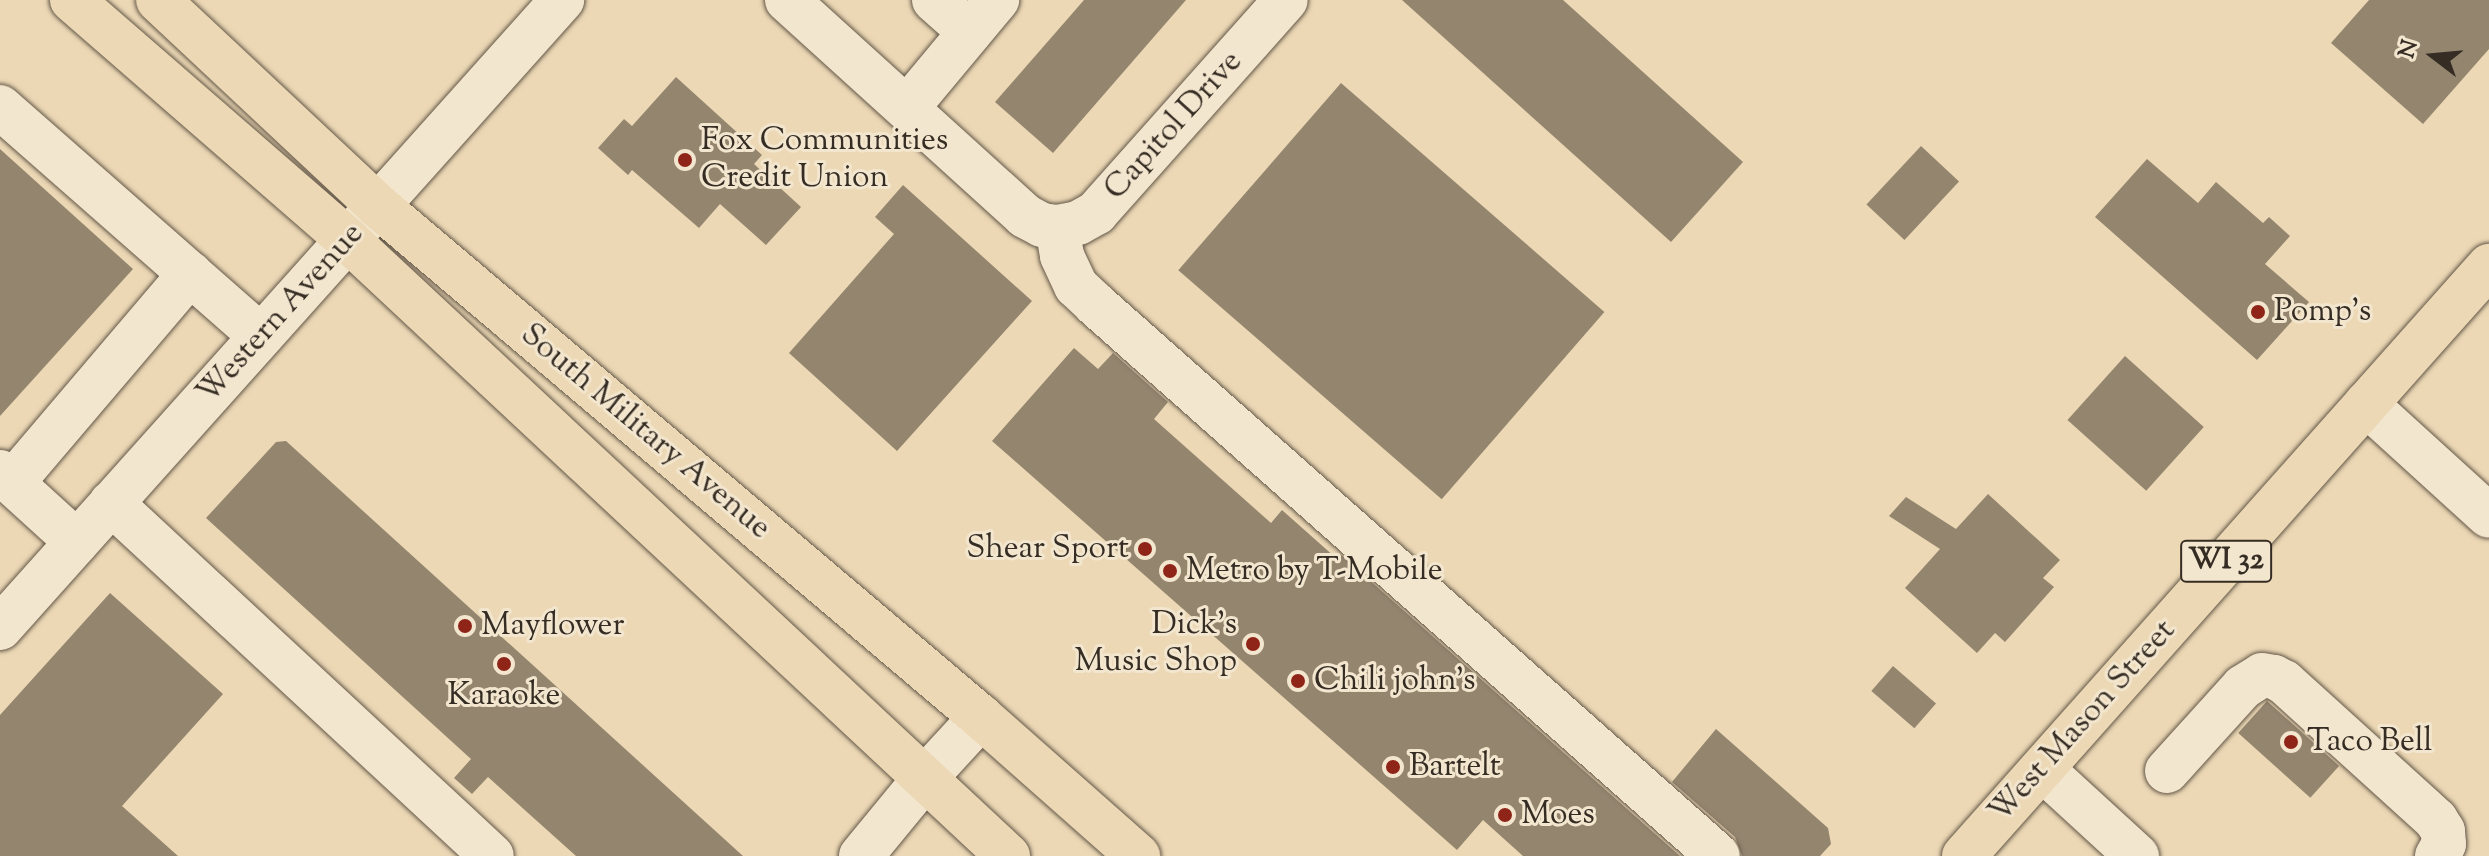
<!DOCTYPE html>
<html>
<head>
<meta charset="utf-8">
<style>
	body { margin:0 }
	#map { position:relative; width:2489px; height:856px; overflow:hidden; background:#ecd8b5; font-family:"Sorts Mill Goudy",serif }
	div>[style] { position:absolute }
	.building>* { inset:0; background:#94856f; transform-origin:0 0 }
	.roads { filter:drop-shadow(0 0 2px #635748) drop-shadow(0 0 2px #635748) }
	.minor>* { height:44px; margin:-22px; padding:0 22px; transform-origin:22px; border-radius:22px; background:#f3e6cf }
	.major>* { height:44px; margin:-22px; padding:0 22px; transform-origin:22px; border-radius:22px; background:#ecd8b5 }
	.dots>* { width:22px; height:22px; translate:-50% -50%; box-sizing:border-box; border:4px solid #f3e6cf; border-radius:50% }
	span { translate:-50% -50%; white-space:nowrap; text-align:center; line-height:1.15; -webkit-text-stroke:6px #f3e6cf; paint-order:stroke }
	.shield-label span { padding:2px 6px; background:#f3e6cf; border:2px solid; border-radius:6px; -webkit-text-stroke-width:0 }
	.shield-label { font-size:30px; color:#352c23; font-weight:700 }
	.street-label { font-size:32px; color:#352c23 }
	.poi-label { font-size:32px; color:#352c23 }
	.left { translate:0 -50%; text-align:left }
	.right { translate:-100% -50%; text-align:right }
	.north { position:absolute; left:2393px; top:16px; width:80px; height:80px; -webkit-text-stroke:6px #f3e6cf; paint-order:stroke; rotate:286deg; font-size:22px; font-weight:700; line-height:32px; text-align:center; color:#352c23 }
	.north::after { content:''; display:block; margin:auto; width:28px; height:36px; background:#352c23; clip-path:polygon(50% 0,100% 100%,50% 72%,0 100%) }
</style>
</head>
<body>
<div id="map">
	<div class="building">
		<i style="clip-path:polygon(1084px 0,1186px 0,1053px 153px,995px 102px)"></i>
		<i style="clip-path:polygon(1402px 0,1563px 0,1743px 162px,1671px 242px)"></i>
		<i style="clip-path:polygon(2369px 0,2489px 0,2489px 49px,2423px 124px,2331px 43px)"></i>
		<i style="clip-path:polygon(676px 77px,762px 155px,754px 164px,801px 207px,766px 245px,720px 204px,699px 228px,632px 170px,628px 175px,598px 148px,624px 119px,632px 126px)"></i>
		<i style="left:1341px;top:83px;width:349px;height:248px;rotate:41deg"></i>
		<i style="left:1921px;top:146px;width:52px;height:80px;rotate:43deg"></i>
		<i style="clip-path:polygon(0 149px,133px 269px,0 416px)"></i>
		<i style="clip-path:polygon(2147px 159px,2198px 203px,2216px 182px,2263px 223px,2269px 217px,2290px 236px,2265px 264px,2309px 302px,2257px 360px,2095px 217px)"></i>
		<i style="clip-path:polygon(903px 185px,1032px 301px,897px 451px,789px 353px,894px 234px,875px 217px)"></i>
		<i style="clip-path:polygon(1074px 348px,1098px 369px,1113px 353px,1168px 402px,1154px 419px,1271px 523px,1282px 510px,1336px 558px,1340px 554px,1680px 856px,1523px 856px,1483px 820px,1457px 850px,992px 441px)"></i>
		<i style="left:2125px;top:356px;width:106px;height:86px;rotate:42deg"></i>
		<i style="clip-path:polygon(286px 441px,743px 856px,576px 856px,488px 777px,472px 794px,454px 778px,471px 759px,206px 518px,276px 442px)"></i>
		<i style="clip-path:polygon(1988px 494px,2060px 560px,2043px 578px,2054px 587px,2005px 642px,1995px 633px,1977px 653px,1905px 588px,1940px 549px,1889px 516px,1906px 497px,1956px 529px)"></i>
		<i style="clip-path:polygon(110px 593px,223px 694px,122px 806px,178px 856px,0 856px,0 715px)"></i>
		<i style="left:1893px;top:666px;width:57px;height:33px;rotate:41deg"></i>
		<i style="left:2267px;top:701px;width:97px;height:43px;rotate:42deg"></i>
		<i style="clip-path:polygon(1716px 729px,1828px 828px,1831px 844px,1820px 856px,1742px 856px,1735px 837px,1672px 782px)"></i>
	</div>
	<div class="roads">
		<div class="minor">
			<i style="left:787px;top:0;width:321px;rotate:42.2deg"></i>
			<i style="left:1025px;top:216px;width:19px;rotate:28deg"></i>
			<i style="left:1042px;top:225px;width:15px;rotate:8deg"></i>
			<i style="left:1057px;top:227px;width:21px;rotate:-11deg"></i>
			<i style="left:1078px;top:223px;width:21px;rotate:-29deg"></i>
			<i style="left:1096px;top:213px;width:285px;rotate:-48.3deg"></i>
			<i style="left:934px;top:0;width:48px;rotate:41.6deg"></i>
			<i style="left:0;top:107px;width:347px;rotate:41.3deg"></i>
			<i style="left:907px;top:108px;width:141px;rotate:-50.2deg"></i>
			<i style="left:1057px;top:227px;width:29px;rotate:80deg"></i>
			<i style="left:1062px;top:256px;width:33px;rotate:65deg"></i>
			<i style="left:1076px;top:286px;width:26px;rotate:43deg"></i>
			<i style="left:1095px;top:304px;width:832px;rotate:41.54deg"></i>
			<i style="left:2366px;top:404px;width:166px;rotate:42.3deg"></i>
			<i style="left:0;top:472px;width:104px;rotate:42.3deg"></i>
			<i style="left:12px;top:483px;width:275px;rotate:-49.6deg"></i>
			<i style="left:111px;top:503px;width:519px;rotate:42.82deg"></i>
			<i style="left:0;top:628px;width:843px;rotate:-48.17deg"></i>
			<i style="left:2042px;top:769px;width:129px;rotate:42.5deg"></i>
			<i style="left:2167px;top:771px;width:113px;rotate:-47.9deg"></i>
			<i style="left:2243px;top:687px;width:22px;rotate:-32deg"></i>
			<i style="left:2262px;top:675px;width:12px;rotate:9deg"></i>
			<i style="left:2274px;top:677px;width:11px;rotate:27deg"></i>
			<i style="left:2284px;top:682px;width:205px;rotate:42.2deg"></i>
			<i style="left:2436px;top:820px;width:13px;rotate:58deg"></i>
			<i style="left:2443px;top:831px;width:13px;rotate:86deg"></i>
			<i style="left:2444px;top:844px;width:14px;rotate:120deg"></i>
			<i style="left:861px;top:856px;width:101px;rotate:-50.6deg"></i>
			<i style="left:925px;top:778px;width:83px;rotate:-47.4deg"></i>
		</div>
		<div class="major">
			<i style="left:72px;top:0;width:366px;rotate:41deg"></i>
			<i style="left:348px;top:240px;width:903px;rotate:43.03deg"></i>
			<i style="left:158px;top:0;width:301px;rotate:43.1deg"></i>
			<i style="left:378px;top:206px;width:790px;rotate:40.28deg"></i>
			<i style="left:981px;top:717px;width:210px;rotate:41.5deg"></i>
			<i style="left:1964px;top:856px;width:790px;rotate:-48.34deg"></i>
		</div>
	</div>
	<div class="dots">
		<i style="left:685px;top:160px;background:#8f2418"></i>
		<i style="left:2258px;top:312px;background:#8f2418"></i>
		<i style="left:1145px;top:549px;background:#8f2418"></i>
		<i style="left:1170px;top:571px;background:#8f2418"></i>
		<i style="left:465px;top:626px;background:#8f2418"></i>
		<i style="left:1253px;top:644px;background:#8f2418"></i>
		<i style="left:504px;top:664px;background:#8f2418"></i>
		<i style="left:1298px;top:681px;background:#8f2418"></i>
		<i style="left:2291px;top:742px;background:#8f2418"></i>
		<i style="left:1393px;top:767px;background:#8f2418"></i>
		<i style="left:1505px;top:815px;background:#8f2418"></i>
	</div>
	<div class="shield-label">
		<span style="left:2226px;top:561px">WI 32</span>
	</div>
	<div class="street-label">
		<span style="left:1174px;top:126px;rotate:-48deg">Capitol Drive</span>
		<span style="left:281px;top:314px;rotate:-48deg">Western Avenue</span>
		<span style="left:645px;top:432px;rotate:40deg">South Military Avenue</span>
		<span style="left:2083px;top:722px;rotate:-48deg">West Mason Street</span>
	</div>
	<div class="poi-label">
		<span class="left" style="left:701px;top:160px">Fox Communities<br>Credit Union</span>
		<span class="left" style="left:2274px;top:312px">Pomp's</span>
		<span class="right" style="left:1129px;top:549px">Shear Sport</span>
		<span class="left" style="left:1186px;top:571px">Metro by T-Mobile</span>
		<span class="left" style="left:481px;top:626px">Mayflower</span>
		<span class="right" style="left:1237px;top:644px">Dick's<br>Music Shop</span>
		<span class="left" style="left:1314px;top:681px">Chili john's</span>
		<span style="left:504px;top:696px">Karaoke</span>
		<span class="left" style="left:2307px;top:742px">Taco Bell</span>
		<span class="left" style="left:1409px;top:767px">Bartelt</span>
		<span class="left" style="left:1521px;top:815px">Moes</span>
	</div>
	<div class="north">N</div>
</div>
</body>
</html>
